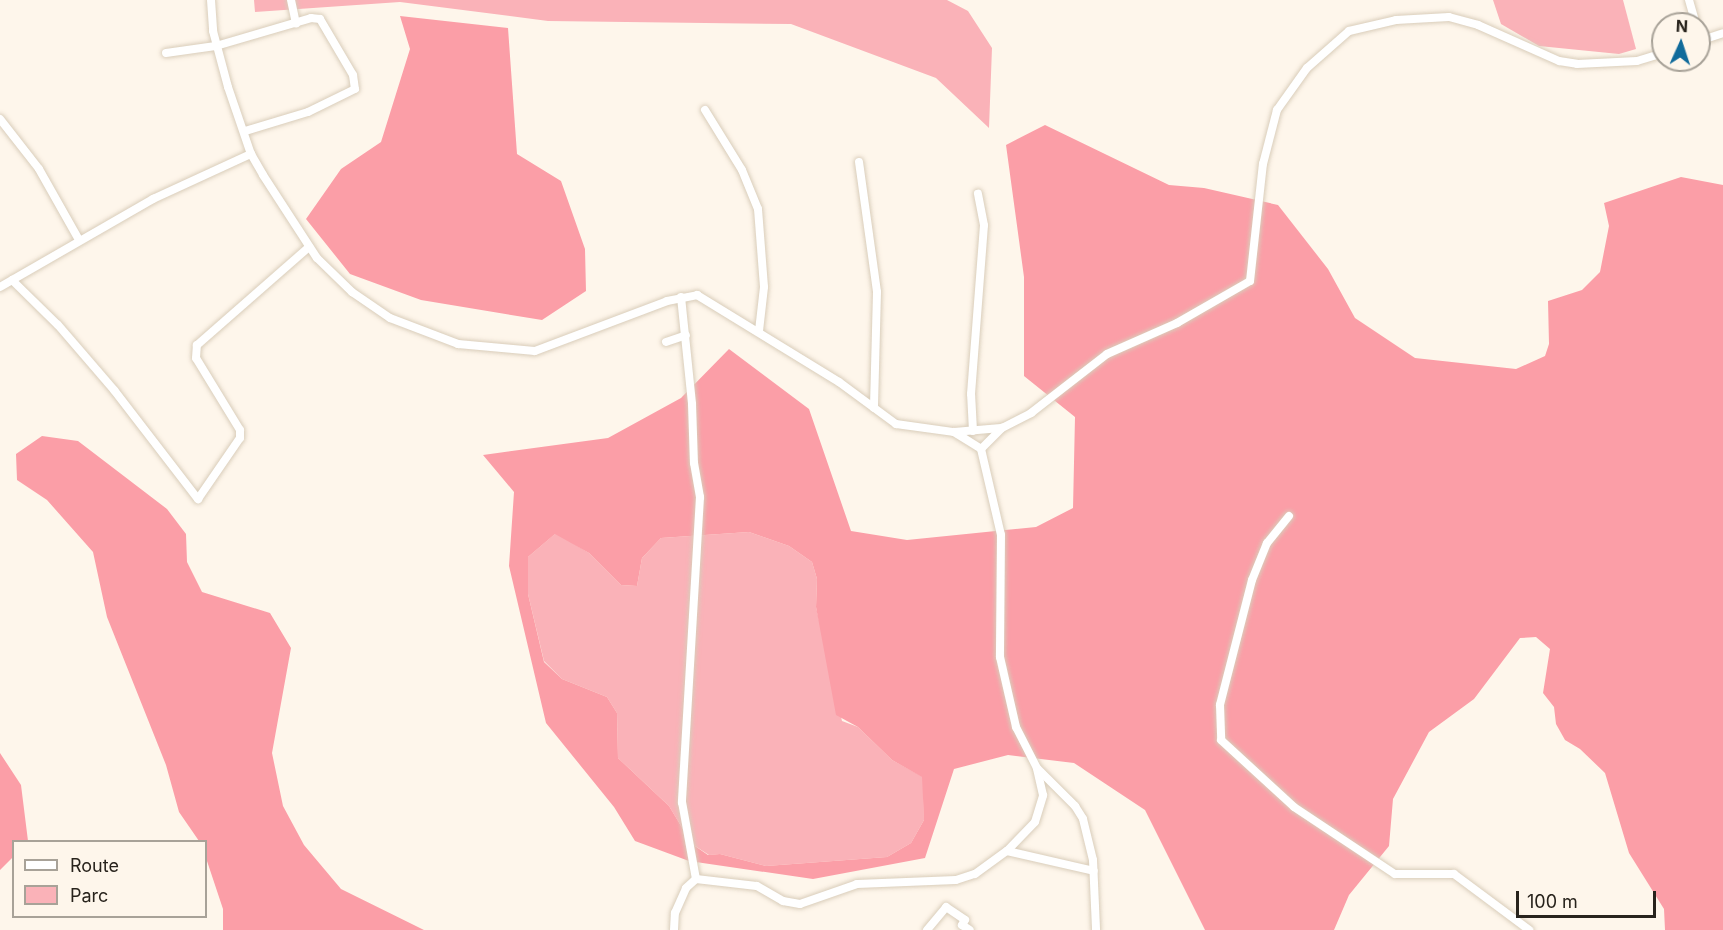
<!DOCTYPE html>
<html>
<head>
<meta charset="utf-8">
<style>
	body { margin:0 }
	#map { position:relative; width:1723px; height:930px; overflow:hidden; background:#fef6eb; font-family:Inter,sans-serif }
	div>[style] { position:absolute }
	.green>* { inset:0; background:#fab2b8 }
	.forest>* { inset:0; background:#fb9ea7 }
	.roads { filter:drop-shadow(0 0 2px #d9cdba) drop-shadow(0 0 2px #d9cdba) }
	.street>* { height:8px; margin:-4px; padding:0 4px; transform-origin:4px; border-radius:4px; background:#fff }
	span { translate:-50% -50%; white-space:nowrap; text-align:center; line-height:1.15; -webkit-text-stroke:6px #fef6eb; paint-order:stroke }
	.legend { position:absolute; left:12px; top:840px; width:195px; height:78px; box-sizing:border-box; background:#fef6eb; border:2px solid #a8a298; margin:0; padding:8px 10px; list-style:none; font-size:18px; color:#28231c }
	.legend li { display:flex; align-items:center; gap:12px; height:30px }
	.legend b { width:30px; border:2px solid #a8a298 }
	.north { position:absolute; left:1651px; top:12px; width:60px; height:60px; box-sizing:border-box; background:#fef6eb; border:2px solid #a8a298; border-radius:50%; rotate:3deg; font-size:16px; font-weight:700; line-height:24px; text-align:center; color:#28231c }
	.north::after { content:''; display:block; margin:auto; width:21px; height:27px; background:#116b9b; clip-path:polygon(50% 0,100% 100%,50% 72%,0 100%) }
	.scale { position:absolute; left:1516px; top:891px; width:140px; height:27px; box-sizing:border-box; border:3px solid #28231c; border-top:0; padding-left:8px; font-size:18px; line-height:21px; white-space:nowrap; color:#28231c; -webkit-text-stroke:4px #fef6eb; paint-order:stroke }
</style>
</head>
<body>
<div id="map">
	<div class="green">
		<i style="clip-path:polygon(254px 0,947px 0,968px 11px,992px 48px,989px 128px,936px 78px,791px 24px,548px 21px,400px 2px,255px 12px)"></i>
		<i style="clip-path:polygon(1493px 0,1623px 0,1636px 49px,1619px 54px,1539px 46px,1501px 24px)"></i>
		<i style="clip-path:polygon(749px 532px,789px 546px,812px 562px,817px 579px,816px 607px,842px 721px,858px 727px,892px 760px,923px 777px,924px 820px,911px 843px,887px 857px,766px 866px,720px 854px,709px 855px,692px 844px,669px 806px,618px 758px,617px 713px,607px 697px,562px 679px,544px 661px,528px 594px,528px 557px,556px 533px,589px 553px,621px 585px,637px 586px,642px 558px,661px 538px)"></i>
	</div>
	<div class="forest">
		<i style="clip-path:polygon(400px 16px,508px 28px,517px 154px,561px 181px,585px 249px,586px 291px,542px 320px,421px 300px,350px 274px,306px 219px,341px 169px,381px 142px,410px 49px)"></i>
		<i style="clip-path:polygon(evenodd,1045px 125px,1169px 185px,1204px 188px,1278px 205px,1328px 269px,1355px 318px,1415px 358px,1516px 369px,1545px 356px,1549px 344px,1548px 301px,1582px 290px,1600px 272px,1609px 226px,1604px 203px,1681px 177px,1723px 185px,1723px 930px,1665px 930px,1664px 909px,1629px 853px,1605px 773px,1580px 749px,1565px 740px,1556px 724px,1554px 707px,1543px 693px,1550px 649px,1536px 637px,1520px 638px,1474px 699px,1429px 732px,1393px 799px,1389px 846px,1349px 895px,1334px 930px,1205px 930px,1145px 810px,1074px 763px,1008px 755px,954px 769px,925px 858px,813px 879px,689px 861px,635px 841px,614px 807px,546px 723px,509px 566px,514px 492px,483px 455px,608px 438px,681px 398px,729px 349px,809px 409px,851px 531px,907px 540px,1036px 527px,1073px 508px,1075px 417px,1024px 376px,1024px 277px,1006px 145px,1045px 125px,749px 532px,789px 546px,812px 562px,817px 579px,816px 607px,836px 715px,858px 727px,892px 760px,922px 777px,924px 820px,911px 843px,887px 857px,766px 866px,720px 854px,708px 855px,692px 844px,669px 806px,618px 758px,617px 713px,607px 697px,562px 679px,544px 662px,528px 594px,528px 557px,555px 534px,589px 553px,621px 585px,637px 586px,642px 558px,661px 538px,749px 532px)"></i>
		<i style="clip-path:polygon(42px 436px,78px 441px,167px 509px,186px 534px,187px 562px,202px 592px,270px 613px,291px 648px,272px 753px,283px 806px,304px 845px,341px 889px,424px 930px,223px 930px,223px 909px,206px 858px,206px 842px,199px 841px,179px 812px,166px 765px,107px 617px,93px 552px,47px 500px,17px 480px,16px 454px)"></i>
		<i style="clip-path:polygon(0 753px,21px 785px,28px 841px,14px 842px,13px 857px,0 870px)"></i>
	</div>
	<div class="roads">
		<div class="street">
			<i style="left:211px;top:0;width:31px;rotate:86deg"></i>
			<i style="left:213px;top:31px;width:58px;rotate:75deg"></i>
			<i style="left:228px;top:87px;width:71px;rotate:71.1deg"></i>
			<i style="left:251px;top:154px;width:24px;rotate:60deg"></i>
			<i style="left:263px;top:175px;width:99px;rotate:57deg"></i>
			<i style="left:317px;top:258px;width:49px;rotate:44.2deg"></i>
			<i style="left:352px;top:292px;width:46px;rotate:34.4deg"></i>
			<i style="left:390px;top:318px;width:73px;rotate:20.9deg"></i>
			<i style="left:458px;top:344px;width:77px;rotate:5.2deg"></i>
			<i style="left:535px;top:351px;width:141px;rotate:-20.7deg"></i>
			<i style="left:667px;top:301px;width:31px;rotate:-11deg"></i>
			<i style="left:697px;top:295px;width:167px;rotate:31.5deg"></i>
			<i style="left:839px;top:382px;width:71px;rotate:36.4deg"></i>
			<i style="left:896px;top:424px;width:59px;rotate:7.9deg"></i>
			<i style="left:954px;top:432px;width:32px;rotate:32deg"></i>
			<i style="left:981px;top:449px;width:88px;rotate:76.9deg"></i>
			<i style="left:1001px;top:535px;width:122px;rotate:90.5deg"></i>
			<i style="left:1000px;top:657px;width:72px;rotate:77.1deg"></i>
			<i style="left:1016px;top:727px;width:46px;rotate:62.9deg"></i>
			<i style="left:1037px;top:768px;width:54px;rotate:45deg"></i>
			<i style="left:1075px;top:806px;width:15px;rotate:58deg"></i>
			<i style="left:1083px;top:819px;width:42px;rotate:76.3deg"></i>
			<i style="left:1093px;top:860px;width:70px;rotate:87.5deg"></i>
			<i style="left:291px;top:0;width:24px;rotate:78deg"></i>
			<i style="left:1689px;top:0;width:25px;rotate:74deg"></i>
			<i style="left:1699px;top:41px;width:25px;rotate:-18deg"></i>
			<i style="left:166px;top:53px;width:50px;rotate:-8deg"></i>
			<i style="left:216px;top:46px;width:99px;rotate:-16.4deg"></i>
			<i style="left:311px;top:18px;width:9px;rotate:6deg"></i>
			<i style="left:320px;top:19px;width:65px;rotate:59.5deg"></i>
			<i style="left:353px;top:75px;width:14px;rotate:82deg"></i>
			<i style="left:355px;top:89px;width:52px;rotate:153.9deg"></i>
			<i style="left:308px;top:112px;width:66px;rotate:163.2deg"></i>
			<i style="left:705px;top:110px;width:70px;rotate:58.3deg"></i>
			<i style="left:742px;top:170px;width:42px;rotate:67.7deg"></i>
			<i style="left:758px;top:209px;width:78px;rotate:85.6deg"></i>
			<i style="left:764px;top:287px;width:44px;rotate:96.5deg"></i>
			<i style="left:0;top:119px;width:63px;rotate:52deg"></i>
			<i style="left:39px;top:169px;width:81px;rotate:60.6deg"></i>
			<i style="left:859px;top:162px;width:131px;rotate:82.1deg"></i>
			<i style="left:877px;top:292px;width:116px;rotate:91.5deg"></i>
			<i style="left:12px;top:280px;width:64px;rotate:44.4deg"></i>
			<i style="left:58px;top:325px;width:86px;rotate:49.3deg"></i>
			<i style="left:114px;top:390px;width:138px;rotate:52.4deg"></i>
			<i style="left:198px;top:499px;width:74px;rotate:-55.5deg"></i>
			<i style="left:240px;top:438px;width:8px;rotate:-90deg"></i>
			<i style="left:240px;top:430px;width:84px;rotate:-121.4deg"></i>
			<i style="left:196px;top:358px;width:13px;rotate:-86deg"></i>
			<i style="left:197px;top:345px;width:149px;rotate:-41.2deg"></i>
			<i style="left:0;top:287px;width:177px;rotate:-29.9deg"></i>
			<i style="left:153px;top:199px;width:108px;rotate:-24.7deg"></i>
			<i style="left:681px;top:297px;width:108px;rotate:84.1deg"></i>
			<i style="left:692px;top:404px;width:59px;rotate:88.1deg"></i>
			<i style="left:694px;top:463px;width:35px;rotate:80deg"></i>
			<i style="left:700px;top:497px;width:306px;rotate:93.4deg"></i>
			<i style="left:682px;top:802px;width:78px;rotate:79.7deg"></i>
			<i style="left:666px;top:342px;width:21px;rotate:-19deg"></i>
			<i style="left:973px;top:431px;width:37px;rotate:-93deg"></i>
			<i style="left:971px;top:394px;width:169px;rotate:-85.6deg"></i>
			<i style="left:984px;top:225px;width:32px;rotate:-101deg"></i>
			<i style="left:954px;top:432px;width:47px;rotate:-4.9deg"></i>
			<i style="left:981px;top:449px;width:30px;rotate:-45deg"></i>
			<i style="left:1002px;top:428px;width:33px;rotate:-27deg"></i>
			<i style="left:1031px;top:413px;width:96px;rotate:-37.8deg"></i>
			<i style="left:1107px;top:354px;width:77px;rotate:-23.9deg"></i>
			<i style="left:1177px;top:323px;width:84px;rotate:-29.9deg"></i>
			<i style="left:1250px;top:281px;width:118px;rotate:-83.7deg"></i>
			<i style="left:1263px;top:164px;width:56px;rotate:-75.5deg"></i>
			<i style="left:1277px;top:110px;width:52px;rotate:-54.5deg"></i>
			<i style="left:1307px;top:68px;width:56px;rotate:-41.4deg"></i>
			<i style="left:1349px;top:31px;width:48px;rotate:-13.2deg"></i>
			<i style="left:1396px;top:20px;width:53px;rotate:-3.2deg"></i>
			<i style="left:1449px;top:17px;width:30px;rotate:15deg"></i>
			<i style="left:1478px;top:25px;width:89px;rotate:24deg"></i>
			<i style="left:1559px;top:61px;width:18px;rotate:9deg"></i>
			<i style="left:1577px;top:64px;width:60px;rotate:-2.9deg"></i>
			<i style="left:1637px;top:61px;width:27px;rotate:-17deg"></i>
			<i style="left:1289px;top:516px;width:35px;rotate:129deg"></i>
			<i style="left:1267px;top:543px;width:40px;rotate:112deg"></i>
			<i style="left:1252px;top:580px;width:129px;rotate:104.4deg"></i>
			<i style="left:1220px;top:705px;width:35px;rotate:88deg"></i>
			<i style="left:1221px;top:740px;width:99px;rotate:42.5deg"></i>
			<i style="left:1294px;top:807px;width:121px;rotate:33.6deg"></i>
			<i style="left:1395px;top:874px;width:59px"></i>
			<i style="left:1454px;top:874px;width:94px;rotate:36.7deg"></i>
			<i style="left:1007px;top:851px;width:89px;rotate:12.9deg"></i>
			<i style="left:674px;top:930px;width:17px;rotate:-87deg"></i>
			<i style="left:675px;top:913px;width:27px;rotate:-66deg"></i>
			<i style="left:686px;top:888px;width:13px;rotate:-42deg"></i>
			<i style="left:696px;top:879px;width:61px;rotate:6.5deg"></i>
			<i style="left:757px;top:886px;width:30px;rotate:30deg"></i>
			<i style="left:783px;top:901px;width:17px;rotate:10deg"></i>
			<i style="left:800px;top:904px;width:60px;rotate:-19.3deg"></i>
			<i style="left:857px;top:884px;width:99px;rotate:-2.3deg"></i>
			<i style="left:956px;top:880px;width:20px;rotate:-18deg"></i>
			<i style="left:975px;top:874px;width:39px;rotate:-36deg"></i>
			<i style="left:1007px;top:851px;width:40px;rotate:-46deg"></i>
			<i style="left:1035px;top:822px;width:28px;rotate:-73deg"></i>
			<i style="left:1043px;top:795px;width:27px;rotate:-103deg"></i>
			<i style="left:927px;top:930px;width:30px;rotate:-50deg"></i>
			<i style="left:946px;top:907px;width:23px;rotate:34deg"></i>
			<i style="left:965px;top:920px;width:6px;rotate:121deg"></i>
			<i style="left:962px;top:925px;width:9px;rotate:32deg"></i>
		</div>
	</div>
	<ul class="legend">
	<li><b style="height:8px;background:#fff"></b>Route</li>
	<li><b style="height:16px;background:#fab2b8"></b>Parc</li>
	</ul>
	<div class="north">N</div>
	<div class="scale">100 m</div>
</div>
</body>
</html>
